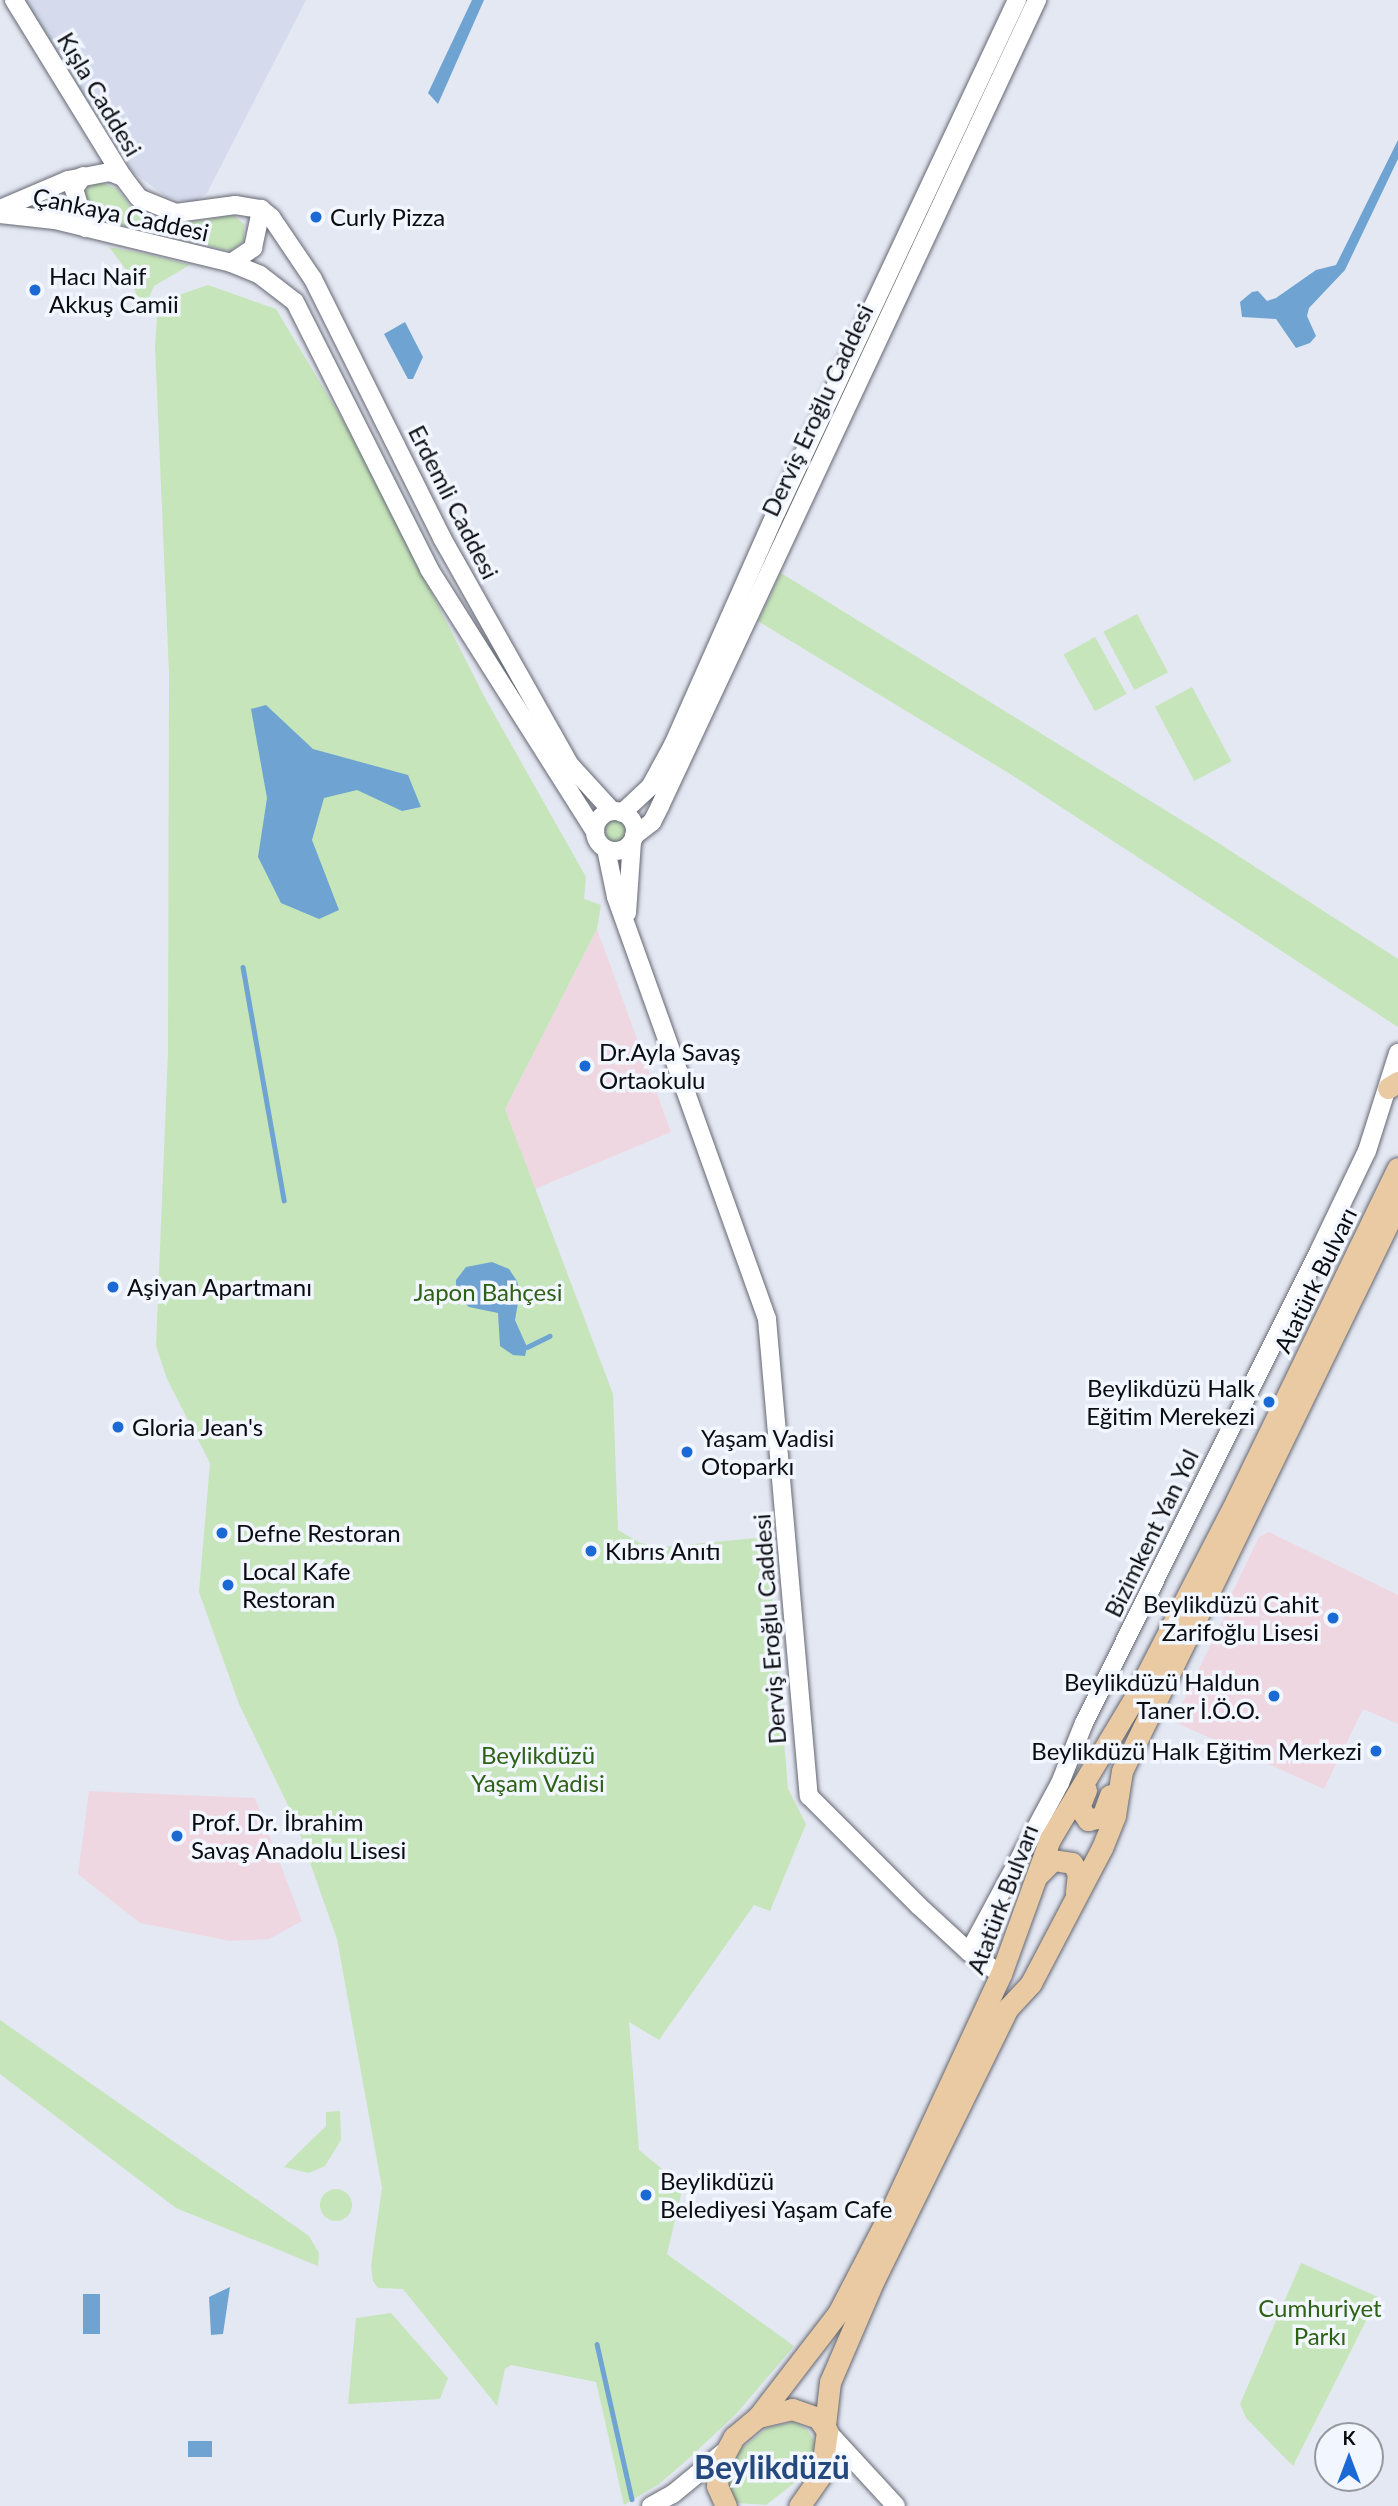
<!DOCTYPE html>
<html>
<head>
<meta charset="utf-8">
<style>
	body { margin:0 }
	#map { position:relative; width:1398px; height:2506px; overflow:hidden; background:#e4e8f3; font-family:Lato,sans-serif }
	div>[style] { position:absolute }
	.built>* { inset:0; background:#d5dbed }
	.education>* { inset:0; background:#efd7e1 }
	.green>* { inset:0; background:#c6e5bb; transform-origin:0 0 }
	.round { border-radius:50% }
	.water>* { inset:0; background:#6fa4d2; transform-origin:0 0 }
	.stream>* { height:4.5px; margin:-2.25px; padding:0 2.25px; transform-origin:2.25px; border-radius:2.25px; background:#6fa4d2 }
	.roads { filter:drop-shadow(0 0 2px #656872) drop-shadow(0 0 2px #656872) }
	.secondary>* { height:18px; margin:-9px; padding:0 9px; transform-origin:9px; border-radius:9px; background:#fff }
	.secondary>.ring { margin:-9px; padding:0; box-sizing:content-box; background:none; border:18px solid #fff; border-radius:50% }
	.primary>* { height:21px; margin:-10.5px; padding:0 10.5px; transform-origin:10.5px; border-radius:10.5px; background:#e9caa3 }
	.dots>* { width:19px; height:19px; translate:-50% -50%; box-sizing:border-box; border:4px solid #f2f6ff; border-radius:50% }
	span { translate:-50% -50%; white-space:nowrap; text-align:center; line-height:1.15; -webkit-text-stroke:7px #f2f6ff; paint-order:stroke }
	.street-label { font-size:24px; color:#0b0c10 }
	.poi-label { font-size:24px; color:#0b0c10 }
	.left { translate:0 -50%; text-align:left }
	.right { translate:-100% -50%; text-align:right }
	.park-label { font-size:24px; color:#2d6115 }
	.district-label { font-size:32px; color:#25497f; font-weight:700 }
	.north { position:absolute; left:1314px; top:2422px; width:70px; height:70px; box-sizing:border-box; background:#f2f6ff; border:2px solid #96989f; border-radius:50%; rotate:0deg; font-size:19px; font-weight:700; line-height:28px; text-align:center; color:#0b0c10 }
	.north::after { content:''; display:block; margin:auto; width:24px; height:32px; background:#1a69d4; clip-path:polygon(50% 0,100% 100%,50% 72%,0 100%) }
</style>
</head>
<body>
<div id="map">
	<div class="built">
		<i style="clip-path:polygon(24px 0,306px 0,207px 193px,193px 203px,166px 197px,132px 171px)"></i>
	</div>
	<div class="education">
		<i style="clip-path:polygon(597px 929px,671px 1132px,535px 1189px,505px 1109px)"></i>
		<i style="clip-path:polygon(1269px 1532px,1398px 1595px,1398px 1724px,1363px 1709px,1324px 1789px,1179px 1724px,1177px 1714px,1231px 1603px,1281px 1626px,1229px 1599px,1259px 1537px)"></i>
		<i style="clip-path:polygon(89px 1791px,255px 1798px,302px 1921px,269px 1939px,230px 1941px,140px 1923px,78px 1874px)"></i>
	</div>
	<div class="green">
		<i style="clip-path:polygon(100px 182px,117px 189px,133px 210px,158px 221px,183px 224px,233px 215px,244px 224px,244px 240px,231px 251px,92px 218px,83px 197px,90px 186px)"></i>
		<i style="clip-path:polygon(109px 247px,146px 254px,190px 265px,154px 286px,142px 313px,130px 275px)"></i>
		<i style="clip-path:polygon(208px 285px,276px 309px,351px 434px,485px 698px,586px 877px,584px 899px,601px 905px,597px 929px,505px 1109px,613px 1394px,618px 1530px,640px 1543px,662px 1547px,767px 1537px,788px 1789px,806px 1824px,770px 1911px,754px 1905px,659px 2040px,629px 2022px,639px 2150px,683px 2186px,667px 2254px,794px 2346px,736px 2414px,687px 2460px,659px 2484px,624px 2505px,596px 2382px,511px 2365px,505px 2369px,497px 2406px,403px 2289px,378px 2288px,373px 2281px,371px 2266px,382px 2188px,337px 1939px,295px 1820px,239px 1704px,199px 1592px,210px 1463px,167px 1379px,156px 1346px,168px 1052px,169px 673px,155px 346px,157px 317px,173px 297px)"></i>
		<i style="clip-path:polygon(781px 573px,1212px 839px,1398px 959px,1398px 1027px,1015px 777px,758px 621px)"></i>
		<i style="left:1137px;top:614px;width:66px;height:38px;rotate:62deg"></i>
		<i style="left:1095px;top:637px;width:65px;height:36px;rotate:61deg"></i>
		<i style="left:1192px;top:687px;width:84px;height:42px;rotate:62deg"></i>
		<i class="round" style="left:605px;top:818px;width:24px;height:24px"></i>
		<i style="clip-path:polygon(0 2020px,309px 2236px,319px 2253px,318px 2266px,176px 2208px,0 2074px)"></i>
		<i style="clip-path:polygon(340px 2111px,341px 2140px,325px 2166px,309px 2173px,284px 2167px,326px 2126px,326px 2112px)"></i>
		<i class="round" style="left:320px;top:2189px;width:32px;height:32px"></i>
		<i style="clip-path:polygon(1301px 2263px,1378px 2297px,1293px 2466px,1246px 2418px,1240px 2404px)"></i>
		<i style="clip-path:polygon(391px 2313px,448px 2378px,440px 2399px,348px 2404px,356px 2318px)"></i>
		<i style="clip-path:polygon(793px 2422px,807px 2429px,815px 2442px,813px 2463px,806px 2474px,766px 2505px,736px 2503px,728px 2494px,726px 2473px,741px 2449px,767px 2428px)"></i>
	</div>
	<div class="water">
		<i style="clip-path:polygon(472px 0,484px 0,438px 104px,428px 93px)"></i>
		<i style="clip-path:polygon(1398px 140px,1398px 159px,1345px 270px,1309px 308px,1307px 316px,1316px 336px,1310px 343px,1296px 348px,1276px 319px,1242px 317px,1240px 302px,1252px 292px,1258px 291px,1267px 301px,1276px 298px,1316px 270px,1336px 265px)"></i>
		<i style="clip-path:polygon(405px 322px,423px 357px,413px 379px,408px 379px,384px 334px)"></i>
		<i style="clip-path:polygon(266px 705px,313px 749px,408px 775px,421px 807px,402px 811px,357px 790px,324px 798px,312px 840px,339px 910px,319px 919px,281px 903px,258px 857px,267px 798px,251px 709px)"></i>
		<i style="clip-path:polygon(492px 1262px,509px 1269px,517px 1281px,520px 1292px,515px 1320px,527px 1347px,525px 1356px,513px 1355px,500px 1346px,498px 1313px,469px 1307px,456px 1296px,456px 1280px,466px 1267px)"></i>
		<i style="clip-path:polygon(230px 2287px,223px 2334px,211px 2335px,209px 2297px)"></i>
		<i style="left:83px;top:2294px;width:17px;height:40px"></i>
		<i style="left:188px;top:2441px;width:24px;height:16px"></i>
	</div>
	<div class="stream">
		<i style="left:243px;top:967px;width:237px;rotate:80deg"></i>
		<i style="left:527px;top:1347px;width:25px;rotate:-26deg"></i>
		<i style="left:597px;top:2344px;width:159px;rotate:77.3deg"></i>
	</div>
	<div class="roads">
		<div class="secondary">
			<i style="left:14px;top:0;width:208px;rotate:58.4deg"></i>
			<i style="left:83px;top:176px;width:16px;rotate:125deg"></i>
			<i style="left:74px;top:189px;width:41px;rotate:72.9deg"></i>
			<i style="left:0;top:209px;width:74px;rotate:-23.1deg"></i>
			<i style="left:68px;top:180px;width:43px;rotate:-10.8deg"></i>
			<i style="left:110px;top:172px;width:14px;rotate:21deg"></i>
			<i style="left:123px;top:177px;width:26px;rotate:53deg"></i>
			<i style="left:139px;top:198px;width:40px;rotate:22deg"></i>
			<i style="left:176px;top:213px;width:60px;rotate:-7.7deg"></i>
			<i style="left:235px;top:205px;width:26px;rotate:9deg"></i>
			<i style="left:261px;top:209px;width:13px;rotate:39deg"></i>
			<i style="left:271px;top:217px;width:75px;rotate:55.9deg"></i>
			<i style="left:313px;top:279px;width:289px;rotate:63.5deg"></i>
			<i style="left:442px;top:538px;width:261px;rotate:60.6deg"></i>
			<i style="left:570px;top:765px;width:62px;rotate:47.6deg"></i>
			<i style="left:0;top:214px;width:55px;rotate:6.2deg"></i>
			<i style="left:55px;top:220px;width:181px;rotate:13.7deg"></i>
			<i style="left:231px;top:263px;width:31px;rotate:22deg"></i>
			<i style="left:260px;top:275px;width:44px;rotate:37.6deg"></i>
			<i style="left:295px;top:302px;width:299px;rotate:63.3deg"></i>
			<i style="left:429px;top:569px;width:311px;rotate:57.7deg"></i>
			<i style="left:231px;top:263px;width:27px;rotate:-34deg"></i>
			<i style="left:253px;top:248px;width:40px;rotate:-78deg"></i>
			<i class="ring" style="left:595px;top:811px;width:22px;height:22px"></i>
			<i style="left:622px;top:813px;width:38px;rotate:-43deg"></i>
			<i style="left:650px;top:787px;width:48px;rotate:-61.3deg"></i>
			<i style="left:673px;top:745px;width:254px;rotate:-66.1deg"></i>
			<i style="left:776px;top:513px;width:567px;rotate:-64.84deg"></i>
			<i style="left:634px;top:836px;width:23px;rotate:-38deg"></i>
			<i style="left:652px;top:822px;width:18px;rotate:-63deg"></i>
			<i style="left:660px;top:806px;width:890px;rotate:-64.93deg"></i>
			<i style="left:606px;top:849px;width:49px;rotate:78.2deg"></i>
			<i style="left:616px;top:897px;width:448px;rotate:70.3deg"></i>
			<i style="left:767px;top:1319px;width:479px;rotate:85deg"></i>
			<i style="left:809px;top:1796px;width:156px;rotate:45deg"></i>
			<i style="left:919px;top:1906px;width:68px;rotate:42.6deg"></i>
			<i style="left:969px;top:1952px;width:39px;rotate:35deg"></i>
			<i style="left:627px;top:913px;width:71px;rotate:-86deg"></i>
			<i style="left:969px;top:1952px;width:192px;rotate:-61.7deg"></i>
			<i style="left:1060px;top:1783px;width:65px;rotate:-68.2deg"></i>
			<i style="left:1084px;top:1723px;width:527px;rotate:-63.53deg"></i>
			<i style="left:1319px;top:1251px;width:111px;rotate:-64.4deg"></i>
			<i style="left:1367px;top:1151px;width:103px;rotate:-72.4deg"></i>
			<i style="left:827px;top:2431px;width:102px;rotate:47.4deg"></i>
			<i style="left:651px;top:2506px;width:25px;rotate:-29deg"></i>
			<i style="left:673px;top:2494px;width:66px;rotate:-39.5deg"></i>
		</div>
		<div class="primary">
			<i style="left:1388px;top:1088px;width:12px;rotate:-31deg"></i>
			<i style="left:1086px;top:1790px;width:18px;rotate:112deg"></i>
			<i style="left:1079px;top:1807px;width:16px;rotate:55deg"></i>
			<i style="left:1088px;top:1820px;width:14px;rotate:-12deg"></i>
			<i style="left:1102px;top:1817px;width:23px;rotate:-70deg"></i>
			<i style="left:1039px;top:1874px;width:20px;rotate:-45deg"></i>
			<i style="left:1053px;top:1860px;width:19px;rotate:9deg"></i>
			<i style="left:1072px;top:1863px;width:12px;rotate:59deg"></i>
			<i style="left:1078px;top:1873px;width:20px;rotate:96deg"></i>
			<i style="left:758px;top:2417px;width:131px;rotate:-52.4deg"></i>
			<i style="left:838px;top:2313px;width:113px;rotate:-62.5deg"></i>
			<i style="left:890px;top:2213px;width:264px;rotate:-65.1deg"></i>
			<i style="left:1001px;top:1974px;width:144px;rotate:-70.1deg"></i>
			<i style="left:1050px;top:1839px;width:165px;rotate:-59.1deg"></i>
			<i style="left:1135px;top:1697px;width:220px;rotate:-62.7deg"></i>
			<i style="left:1236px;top:1501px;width:370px;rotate:-64.1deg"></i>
			<i style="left:825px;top:2425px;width:43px;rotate:-83.4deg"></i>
			<i style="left:830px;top:2382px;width:109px;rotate:-66.7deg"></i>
			<i style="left:873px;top:2282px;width:305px;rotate:-63.8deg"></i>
			<i style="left:1008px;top:2008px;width:34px;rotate:-47deg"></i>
			<i style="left:1031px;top:1983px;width:153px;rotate:-62.3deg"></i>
			<i style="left:1102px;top:1848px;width:35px;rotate:-68deg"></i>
			<i style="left:1115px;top:1815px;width:45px;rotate:-81deg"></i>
			<i style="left:1122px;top:1771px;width:632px;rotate:-64.08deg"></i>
			<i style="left:726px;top:2506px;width:22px;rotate:-114deg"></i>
			<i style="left:717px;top:2486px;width:23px;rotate:-83deg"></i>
			<i style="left:720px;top:2463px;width:30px;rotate:-62deg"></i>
			<i style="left:734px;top:2437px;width:31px;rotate:-40deg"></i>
			<i style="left:758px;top:2417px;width:35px;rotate:-13deg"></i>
			<i style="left:792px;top:2409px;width:28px;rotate:19deg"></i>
			<i style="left:818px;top:2418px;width:16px;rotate:55deg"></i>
			<i style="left:827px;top:2431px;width:44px;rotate:97.8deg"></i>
			<i style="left:821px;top:2475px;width:38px;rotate:125deg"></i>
		</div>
	</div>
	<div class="dots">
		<i style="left:316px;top:217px;background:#1a69d4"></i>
		<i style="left:35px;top:290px;background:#1a69d4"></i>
		<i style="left:585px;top:1066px;background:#1a69d4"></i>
		<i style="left:113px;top:1287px;background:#1a69d4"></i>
		<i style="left:1269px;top:1402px;background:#1a69d4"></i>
		<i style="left:118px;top:1427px;background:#1a69d4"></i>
		<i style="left:687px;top:1452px;background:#1a69d4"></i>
		<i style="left:222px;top:1533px;background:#1a69d4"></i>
		<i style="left:591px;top:1551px;background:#1a69d4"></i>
		<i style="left:228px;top:1585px;background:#1a69d4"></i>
		<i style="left:1333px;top:1618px;background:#1a69d4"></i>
		<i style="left:1274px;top:1696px;background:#1a69d4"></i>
		<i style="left:1376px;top:1751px;background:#1a69d4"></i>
		<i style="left:177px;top:1836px;background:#1a69d4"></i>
		<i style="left:646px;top:2195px;background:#1a69d4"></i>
	</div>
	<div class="street-label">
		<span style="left:100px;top:94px;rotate:59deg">Kışla Caddesi</span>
		<span style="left:121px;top:214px;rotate:12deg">Çankaya Caddesi</span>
		<span style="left:817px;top:410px;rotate:-65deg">Derviş Eroğlu Caddesi</span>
		<span style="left:454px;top:502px;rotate:63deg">Erdemli Caddesi</span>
		<span style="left:1315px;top:1280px;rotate:-64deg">Atatürk Bulvarı</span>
		<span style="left:1151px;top:1533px;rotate:-64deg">Bizimkent Yan Yol</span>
		<span style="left:769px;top:1629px;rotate:-94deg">Derviş Eroğlu Caddesi</span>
		<span style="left:1002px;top:1899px;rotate:-69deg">Atatürk Bulvarı</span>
	</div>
	<div class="poi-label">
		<span class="left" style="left:330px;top:217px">Curly Pizza</span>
		<span class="left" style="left:49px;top:290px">Hacı Naif<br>Akkuş Camii</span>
		<span class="left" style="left:599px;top:1066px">Dr.Ayla Savaş<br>Ortaokulu</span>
		<span class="left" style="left:127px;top:1287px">Aşiyan Apartmanı</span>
		<span class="right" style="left:1255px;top:1402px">Beylikdüzü Halk<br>Eğitim Merekezi</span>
		<span class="left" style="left:132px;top:1427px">Gloria Jean's</span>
		<span class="left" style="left:701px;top:1452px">Yaşam Vadisi<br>Otoparkı</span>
		<span class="left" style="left:236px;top:1533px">Defne Restoran</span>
		<span class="left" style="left:605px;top:1551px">Kıbrıs Anıtı</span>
		<span class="left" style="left:242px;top:1585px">Local Kafe<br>Restoran</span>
		<span class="right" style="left:1319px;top:1618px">Beylikdüzü Cahit<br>Zarifoğlu Lisesi</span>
		<span class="right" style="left:1260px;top:1696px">Beylikdüzü Haldun<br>Taner İ.Ö.O.</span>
		<span class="right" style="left:1362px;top:1751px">Beylikdüzü Halk Eğitim Merkezi</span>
		<span class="left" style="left:191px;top:1836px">Prof. Dr. İbrahim<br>Savaş Anadolu Lisesi</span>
		<span class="left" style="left:660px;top:2195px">Beylikdüzü<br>Belediyesi Yaşam Cafe</span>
	</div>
	<div class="park-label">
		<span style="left:488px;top:1292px">Japon Bahçesi</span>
		<span style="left:538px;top:1769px">Beylikdüzü<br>Yaşam Vadisi</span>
		<span style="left:1320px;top:2322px">Cumhuriyet<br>Parkı</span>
	</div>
	<div class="district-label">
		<span style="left:772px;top:2467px">Beylikdüzü</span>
	</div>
	<div class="north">K</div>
</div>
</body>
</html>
